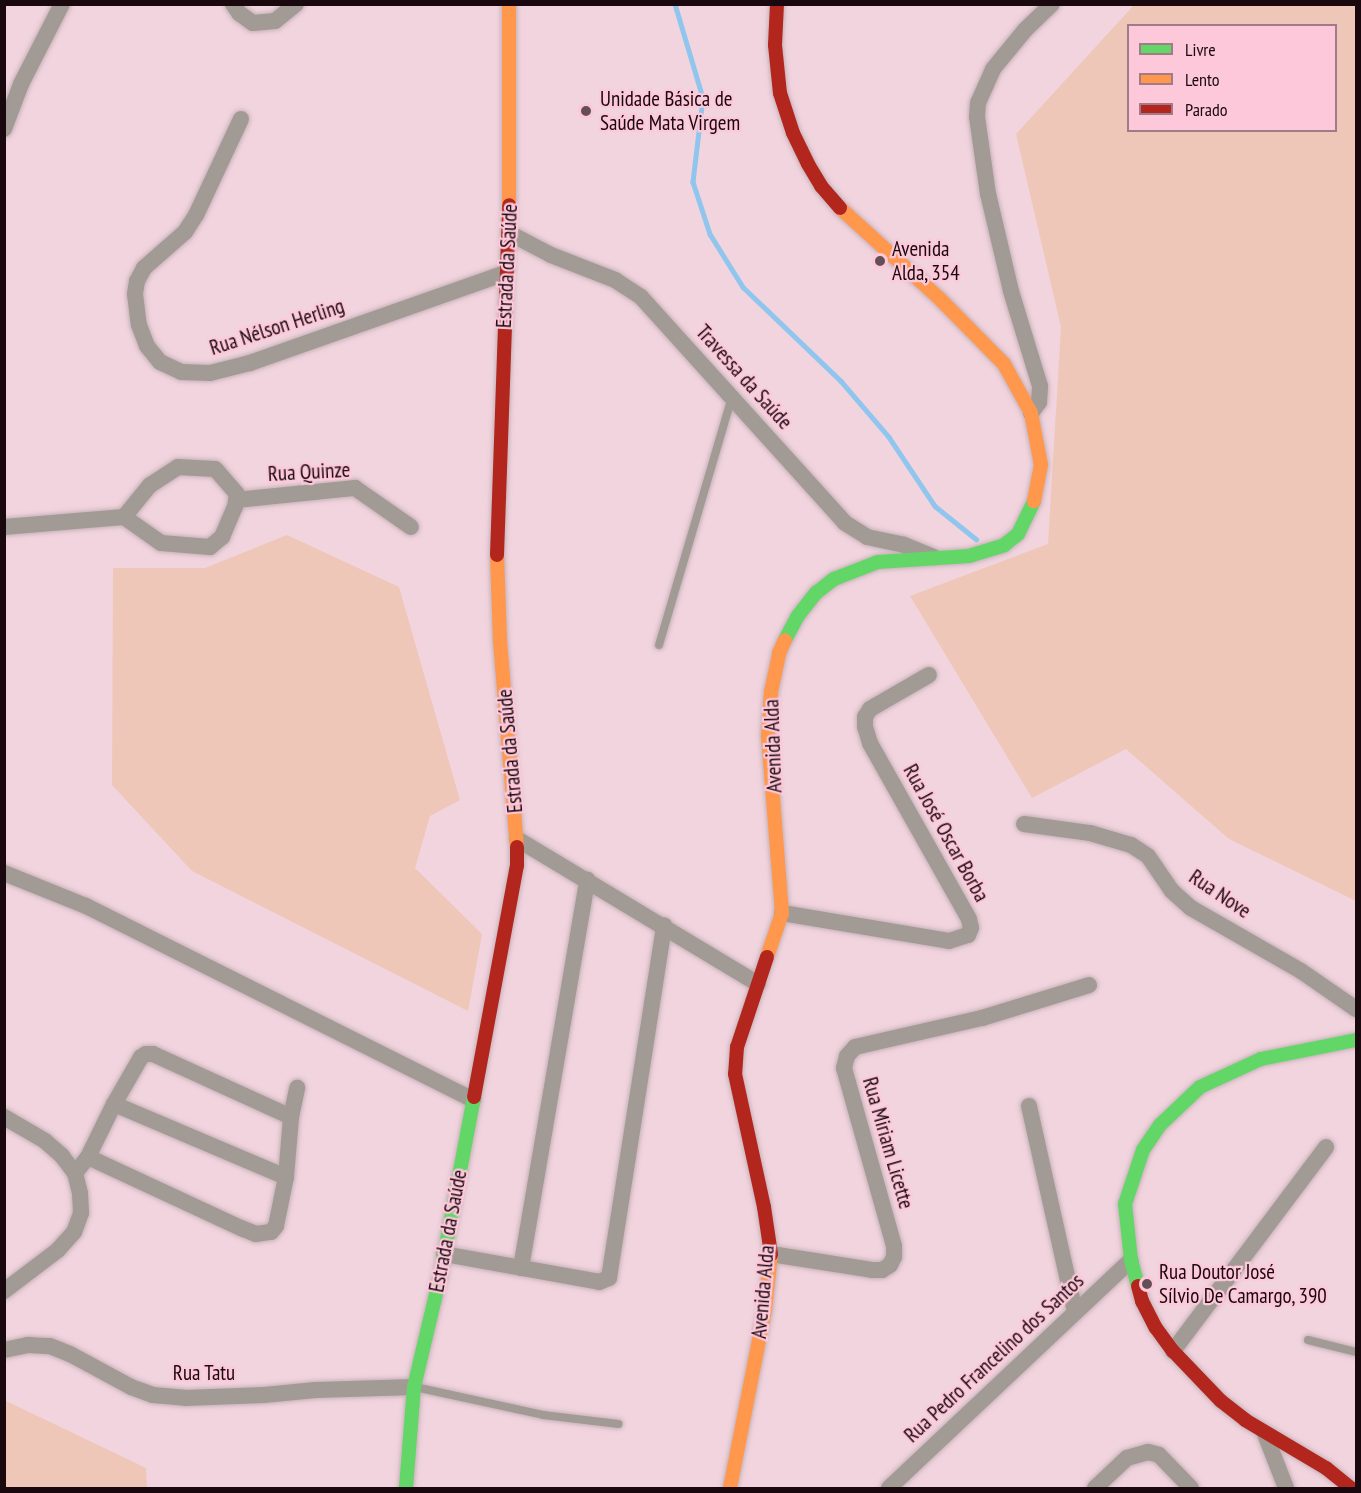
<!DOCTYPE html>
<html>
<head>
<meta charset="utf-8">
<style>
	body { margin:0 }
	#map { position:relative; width:1361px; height:1493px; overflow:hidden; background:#f1d4de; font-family:"PT Sans Narrow",sans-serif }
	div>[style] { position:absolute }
	.green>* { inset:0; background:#eec7b9 }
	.stream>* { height:4.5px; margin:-2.25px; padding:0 2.25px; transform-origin:2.25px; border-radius:2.25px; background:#90c6ed }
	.roads { filter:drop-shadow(0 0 2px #c8b2b9) drop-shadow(0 0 2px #c8b2b9) }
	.lane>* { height:8px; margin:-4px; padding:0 4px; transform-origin:4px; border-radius:4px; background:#a29b95 }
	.street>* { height:16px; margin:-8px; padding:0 8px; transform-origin:8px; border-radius:8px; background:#a29b95 }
	.fast>* { height:14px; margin:-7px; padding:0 7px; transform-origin:7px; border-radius:7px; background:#63d668 }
	.slow>* { height:14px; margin:-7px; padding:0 7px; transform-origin:7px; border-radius:7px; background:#ff974d }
	.jam>* { height:14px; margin:-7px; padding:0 7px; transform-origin:7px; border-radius:7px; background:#b3261e }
	.dots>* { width:16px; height:16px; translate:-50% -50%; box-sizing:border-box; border:3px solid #fdc8da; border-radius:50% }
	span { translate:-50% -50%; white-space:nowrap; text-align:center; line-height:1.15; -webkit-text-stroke:4.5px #fdc8da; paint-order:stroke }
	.poi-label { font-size:21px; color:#19080e }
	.left { translate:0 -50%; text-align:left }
	.street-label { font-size:21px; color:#19080e }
	.frame { position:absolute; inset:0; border:6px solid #19080e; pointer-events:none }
	.legend { position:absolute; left:1127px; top:24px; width:210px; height:108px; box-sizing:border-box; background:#fdc8da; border:2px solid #a27b88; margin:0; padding:8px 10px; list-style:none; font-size:18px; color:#19080e }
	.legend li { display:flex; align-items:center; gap:12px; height:30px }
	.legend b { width:30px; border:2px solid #a27b88 }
</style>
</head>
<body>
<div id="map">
	<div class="green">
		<i style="clip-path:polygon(evenodd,1134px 5px,1356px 5px,1356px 901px,1229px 839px,1126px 749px,1032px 798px,910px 596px,1048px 544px,1061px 327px,1016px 134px,1134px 5px,1128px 26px,1336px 26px,1336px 130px,1128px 130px,1128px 26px)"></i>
		<i style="clip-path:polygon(287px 535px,399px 587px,460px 800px,430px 816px,415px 868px,482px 934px,468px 1011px,192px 871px,112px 785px,113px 568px,205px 568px)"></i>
		<i style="clip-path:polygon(4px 1400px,146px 1468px,147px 1488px,5px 1488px)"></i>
	</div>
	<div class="stream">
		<i style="left:675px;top:4px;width:98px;rotate:73.4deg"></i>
		<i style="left:703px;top:98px;width:85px;rotate:96.8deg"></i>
		<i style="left:693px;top:182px;width:55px;rotate:71.9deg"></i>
		<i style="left:710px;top:234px;width:62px;rotate:58.1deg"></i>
		<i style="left:743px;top:287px;width:136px;rotate:43.8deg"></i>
		<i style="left:841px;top:381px;width:74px;rotate:49.4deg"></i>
		<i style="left:889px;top:437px;width:83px;rotate:56.3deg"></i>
		<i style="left:935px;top:506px;width:53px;rotate:38.8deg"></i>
	</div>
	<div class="roads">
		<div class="lane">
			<i style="left:659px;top:645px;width:259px;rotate:-73.6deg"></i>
			<i style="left:1308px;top:1340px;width:49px;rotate:14deg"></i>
			<i style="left:415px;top:1387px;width:131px;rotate:12.3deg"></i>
			<i style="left:543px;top:1415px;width:76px;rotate:6.8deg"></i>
		</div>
		<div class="street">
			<i style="left:233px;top:4px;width:11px;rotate:56deg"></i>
			<i style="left:239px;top:13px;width:17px;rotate:36deg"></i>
			<i style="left:253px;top:23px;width:22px;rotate:-5deg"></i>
			<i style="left:275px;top:21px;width:27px;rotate:-39deg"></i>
			<i style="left:241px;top:119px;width:106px;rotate:115.1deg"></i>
			<i style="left:196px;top:215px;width:20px;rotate:123deg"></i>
			<i style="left:185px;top:232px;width:55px;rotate:138.7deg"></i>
			<i style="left:144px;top:268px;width:15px;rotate:118deg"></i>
			<i style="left:137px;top:281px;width:13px;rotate:99deg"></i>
			<i style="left:135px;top:294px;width:31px;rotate:83deg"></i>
			<i style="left:139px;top:325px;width:22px;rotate:69deg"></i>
			<i style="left:147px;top:346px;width:21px;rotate:51deg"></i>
			<i style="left:160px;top:362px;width:23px;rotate:25deg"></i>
			<i style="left:181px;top:372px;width:29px;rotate:2deg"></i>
			<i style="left:210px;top:373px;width:41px;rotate:-14deg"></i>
			<i style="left:250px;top:363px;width:270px;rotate:-19.4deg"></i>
			<i style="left:4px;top:129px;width:48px;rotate:-69.3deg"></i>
			<i style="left:21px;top:84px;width:90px;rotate:-62.9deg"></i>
			<i style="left:509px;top:233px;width:47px;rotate:27.6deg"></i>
			<i style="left:551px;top:255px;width:69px;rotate:21.3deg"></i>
			<i style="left:615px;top:280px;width:31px;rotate:33deg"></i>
			<i style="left:641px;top:297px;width:304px;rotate:47.9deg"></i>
			<i style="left:845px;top:523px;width:26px;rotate:32deg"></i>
			<i style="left:867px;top:537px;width:38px;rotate:12deg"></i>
			<i style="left:904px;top:545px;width:32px;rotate:22deg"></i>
			<i style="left:1031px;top:413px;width:14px;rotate:-54deg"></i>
			<i style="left:1039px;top:402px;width:16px;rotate:-86deg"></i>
			<i style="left:1040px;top:386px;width:99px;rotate:-107deg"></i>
			<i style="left:1011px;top:291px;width:100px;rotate:-103.3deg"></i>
			<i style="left:988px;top:194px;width:78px;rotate:-98.1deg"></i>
			<i style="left:977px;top:117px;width:14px;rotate:-86deg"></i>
			<i style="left:978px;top:103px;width:37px;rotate:-66deg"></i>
			<i style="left:993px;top:69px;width:50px;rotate:-50.6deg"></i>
			<i style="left:1025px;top:30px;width:37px;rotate:-44deg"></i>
			<i style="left:236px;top:500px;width:120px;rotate:-5.8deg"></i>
			<i style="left:355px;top:488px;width:68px;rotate:34.9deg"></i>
			<i style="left:4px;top:527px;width:120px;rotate:-4.8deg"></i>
			<i style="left:124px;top:517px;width:45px;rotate:35.1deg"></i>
			<i style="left:161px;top:543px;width:49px;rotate:4.7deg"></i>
			<i style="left:210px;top:547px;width:16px;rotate:-40deg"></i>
			<i style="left:222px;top:537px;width:33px;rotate:-67deg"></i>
			<i style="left:235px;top:507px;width:13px;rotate:-81deg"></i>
			<i style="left:237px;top:494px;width:33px;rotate:-131deg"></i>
			<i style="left:215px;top:469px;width:37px;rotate:-177deg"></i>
			<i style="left:178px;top:467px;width:33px;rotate:147deg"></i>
			<i style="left:150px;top:485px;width:41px;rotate:129.1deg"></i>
			<i style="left:1024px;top:824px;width:67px;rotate:7.8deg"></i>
			<i style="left:1090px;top:833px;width:43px;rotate:16.3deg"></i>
			<i style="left:1131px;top:845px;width:20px;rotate:33deg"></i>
			<i style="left:1148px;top:856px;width:42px;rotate:55.6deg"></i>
			<i style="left:1172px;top:891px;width:25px;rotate:42deg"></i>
			<i style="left:1191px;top:908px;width:127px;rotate:29.8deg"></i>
			<i style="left:1301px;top:971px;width:67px;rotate:34.6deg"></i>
			<i style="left:517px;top:839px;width:281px;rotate:31deg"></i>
			<i style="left:4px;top:873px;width:88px;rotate:21.9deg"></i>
			<i style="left:86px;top:906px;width:433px;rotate:26.6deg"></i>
			<i style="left:782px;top:913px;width:169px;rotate:9.5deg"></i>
			<i style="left:949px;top:941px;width:20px;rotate:-18deg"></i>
			<i style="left:968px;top:935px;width:8px;rotate:-67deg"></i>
			<i style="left:971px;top:928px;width:9px;rotate:-103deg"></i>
			<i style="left:969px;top:919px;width:202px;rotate:-119.4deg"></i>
			<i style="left:870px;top:743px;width:17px;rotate:-107deg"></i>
			<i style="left:865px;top:727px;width:10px;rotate:-90deg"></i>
			<i style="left:865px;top:717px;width:9px;rotate:-58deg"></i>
			<i style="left:870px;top:709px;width:68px;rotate:-30deg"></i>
			<i style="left:114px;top:1104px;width:187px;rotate:23deg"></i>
			<i style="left:1029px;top:1106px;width:210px;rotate:77.4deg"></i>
			<i style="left:4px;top:1117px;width:48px;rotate:30.3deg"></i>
			<i style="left:45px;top:1141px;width:23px;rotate:41deg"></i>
			<i style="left:62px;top:1156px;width:21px;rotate:53deg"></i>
			<i style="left:75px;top:1173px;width:21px;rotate:76deg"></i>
			<i style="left:80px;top:1193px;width:20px;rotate:87deg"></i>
			<i style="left:81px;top:1213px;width:20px;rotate:110deg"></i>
			<i style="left:74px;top:1232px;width:24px;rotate:132deg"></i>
			<i style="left:58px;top:1250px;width:68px;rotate:142.8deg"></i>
			<i style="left:88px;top:1157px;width:169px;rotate:24.9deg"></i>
			<i style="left:241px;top:1228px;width:16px;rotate:22deg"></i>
			<i style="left:256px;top:1234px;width:15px;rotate:-8deg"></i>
			<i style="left:271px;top:1232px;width:8px;rotate:-50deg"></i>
			<i style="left:276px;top:1226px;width:50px;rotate:-78.5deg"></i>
			<i style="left:286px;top:1177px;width:60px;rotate:-85.2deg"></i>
			<i style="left:291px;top:1117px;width:30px;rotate:-78deg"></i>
			<i style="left:75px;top:1173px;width:21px;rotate:-51deg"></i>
			<i style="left:88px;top:1157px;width:59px;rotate:-63.9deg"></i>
			<i style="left:114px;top:1104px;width:54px;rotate:-60.1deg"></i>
			<i style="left:141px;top:1057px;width:6px;rotate:-31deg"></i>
			<i style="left:146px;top:1054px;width:7px"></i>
			<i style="left:153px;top:1054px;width:152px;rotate:24.5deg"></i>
			<i style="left:444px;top:1254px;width:158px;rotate:10.2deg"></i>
			<i style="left:599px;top:1282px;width:11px;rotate:-22deg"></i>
			<i style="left:609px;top:1278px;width:357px;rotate:-81.1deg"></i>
			<i style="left:771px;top:1254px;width:102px;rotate:9deg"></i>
			<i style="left:872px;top:1270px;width:10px"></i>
			<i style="left:882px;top:1270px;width:9px;rotate:-32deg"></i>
			<i style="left:890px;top:1265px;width:9px;rotate:-63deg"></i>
			<i style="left:894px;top:1257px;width:11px;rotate:-90deg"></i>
			<i style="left:894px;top:1246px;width:185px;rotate:-105.7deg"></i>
			<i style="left:844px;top:1068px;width:12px;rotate:-76deg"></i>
			<i style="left:847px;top:1056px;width:12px;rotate:-48deg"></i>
			<i style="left:855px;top:1047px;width:130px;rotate:-12.9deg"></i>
			<i style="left:982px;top:1018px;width:112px;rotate:-17.1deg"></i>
			<i style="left:521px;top:1268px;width:394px;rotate:-80.3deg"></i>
			<i style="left:4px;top:1350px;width:25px;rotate:-12deg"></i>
			<i style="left:28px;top:1345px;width:22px;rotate:3deg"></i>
			<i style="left:50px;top:1346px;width:22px;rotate:22deg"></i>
			<i style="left:70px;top:1354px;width:69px;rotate:28.4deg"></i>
			<i style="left:131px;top:1387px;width:23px;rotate:20deg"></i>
			<i style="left:153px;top:1395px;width:32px;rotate:5deg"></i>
			<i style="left:185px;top:1398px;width:79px;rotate:-2.2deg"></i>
			<i style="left:264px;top:1395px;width:52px;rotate:-5.5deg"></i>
			<i style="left:316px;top:1390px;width:98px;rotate:-1.8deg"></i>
			<i style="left:1173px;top:1351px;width:255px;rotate:-53.1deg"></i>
			<i style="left:1265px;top:1434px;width:58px;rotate:68.7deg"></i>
			<i style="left:889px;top:1488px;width:332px;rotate:-43.3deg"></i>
			<i style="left:1095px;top:1488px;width:44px;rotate:-43.2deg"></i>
			<i style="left:1127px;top:1458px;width:22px;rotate:-16deg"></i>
			<i style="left:1148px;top:1452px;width:11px;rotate:15deg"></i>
			<i style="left:1159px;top:1455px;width:46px;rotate:45.9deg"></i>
		</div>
		<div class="fast">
			<i style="left:785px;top:640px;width:26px;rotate:-62deg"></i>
			<i style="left:797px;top:617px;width:31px;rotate:-52deg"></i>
			<i style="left:816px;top:593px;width:23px;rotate:-38deg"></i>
			<i style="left:834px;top:579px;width:47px;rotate:-21.1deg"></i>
			<i style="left:878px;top:562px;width:91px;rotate:-3.8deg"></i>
			<i style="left:969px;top:556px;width:37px;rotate:-17deg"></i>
			<i style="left:1004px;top:545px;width:18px;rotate:-38deg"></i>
			<i style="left:1018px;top:534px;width:37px;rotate:-64deg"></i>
			<i style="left:1138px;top:1286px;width:27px;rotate:-105deg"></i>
			<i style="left:1131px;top:1260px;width:56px;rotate:-96.1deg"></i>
			<i style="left:1125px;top:1204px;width:57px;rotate:-71.6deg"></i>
			<i style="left:1143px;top:1150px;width:30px;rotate:-56deg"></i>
			<i style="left:1160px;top:1125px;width:55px;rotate:-43.5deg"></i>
			<i style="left:1200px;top:1087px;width:67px;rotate:-24.7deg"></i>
			<i style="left:1261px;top:1059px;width:97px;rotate:-11.3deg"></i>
			<i style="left:406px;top:1488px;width:101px;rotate:-85.5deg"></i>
			<i style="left:414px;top:1387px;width:113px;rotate:-76.7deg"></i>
			<i style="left:440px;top:1277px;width:183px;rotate:-79.3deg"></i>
		</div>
		<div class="slow">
			<i style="left:509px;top:4px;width:201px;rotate:90deg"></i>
			<i style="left:840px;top:208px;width:134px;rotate:42.3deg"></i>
			<i style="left:939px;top:298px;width:93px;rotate:45.4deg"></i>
			<i style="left:1004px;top:364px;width:56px;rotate:61.1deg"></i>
			<i style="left:1031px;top:413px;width:53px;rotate:79.1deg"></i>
			<i style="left:1041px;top:465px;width:37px;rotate:101deg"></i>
			<i style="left:497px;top:555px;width:86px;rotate:88deg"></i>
			<i style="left:500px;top:641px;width:207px;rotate:85.3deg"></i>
			<i style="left:767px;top:957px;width:46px;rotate:-71.2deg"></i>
			<i style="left:782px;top:913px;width:178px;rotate:-94.5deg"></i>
			<i style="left:768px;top:736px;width:44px;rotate:-86.1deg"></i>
			<i style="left:771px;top:692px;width:40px;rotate:-78deg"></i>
			<i style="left:779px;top:653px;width:14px;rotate:-65deg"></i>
			<i style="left:730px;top:1488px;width:181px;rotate:-78.9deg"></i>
			<i style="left:765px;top:1310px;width:56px;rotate:-83.9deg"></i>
		</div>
		<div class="jam">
			<i style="left:777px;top:4px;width:41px;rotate:92.8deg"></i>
			<i style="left:775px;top:45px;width:48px;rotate:84.1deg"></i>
			<i style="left:780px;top:93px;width:42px;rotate:72deg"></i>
			<i style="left:793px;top:133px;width:34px;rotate:64deg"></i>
			<i style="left:808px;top:164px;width:26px;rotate:59deg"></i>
			<i style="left:821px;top:186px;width:29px;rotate:49deg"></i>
			<i style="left:497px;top:555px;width:350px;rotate:-88deg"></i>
			<i style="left:767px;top:957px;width:95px;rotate:108.4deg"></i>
			<i style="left:737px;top:1047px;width:27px;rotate:94deg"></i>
			<i style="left:735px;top:1074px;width:136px;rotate:77.7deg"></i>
			<i style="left:764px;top:1207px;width:48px;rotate:81.5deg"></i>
			<i style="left:474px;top:1097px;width:236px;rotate:-79.5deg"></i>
			<i style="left:517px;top:865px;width:18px;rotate:-90deg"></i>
			<i style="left:1138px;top:1286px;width:16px;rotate:75deg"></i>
			<i style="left:1142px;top:1301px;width:30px;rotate:63deg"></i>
			<i style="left:1156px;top:1328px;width:29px;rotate:54deg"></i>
			<i style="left:1173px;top:1351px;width:69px;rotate:46.2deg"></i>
			<i style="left:1221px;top:1401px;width:31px;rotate:38deg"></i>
			<i style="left:1245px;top:1420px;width:94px;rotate:30.7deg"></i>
			<i style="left:1326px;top:1468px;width:32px;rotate:39deg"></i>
		</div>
	</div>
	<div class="dots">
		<i style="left:586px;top:111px;background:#654f57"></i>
		<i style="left:880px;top:261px;background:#654f57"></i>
		<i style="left:1147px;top:1284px;background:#654f57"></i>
	</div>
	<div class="poi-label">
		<span class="left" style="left:600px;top:111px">Unidade Básica de<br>Saúde Mata Virgem</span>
		<span class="left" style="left:892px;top:261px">Avenida<br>Alda, 354</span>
		<span class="left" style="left:1159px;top:1284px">Rua Doutor José<br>Sílvio De Camargo, 390</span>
	</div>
	<div class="street-label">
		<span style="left:507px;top:266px;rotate:-87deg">Estrada da Saúde</span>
		<span style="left:277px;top:327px;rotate:-18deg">Rua Nélson Herling</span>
		<span style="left:744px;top:377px;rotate:48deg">Travessa da Saúde</span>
		<span style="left:309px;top:472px;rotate:-3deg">Rua Quinze</span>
		<span style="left:773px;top:746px;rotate:-92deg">Avenida Alda</span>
		<span style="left:510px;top:751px;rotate:-95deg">Estrada da Saúde</span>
		<span style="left:946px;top:833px;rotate:61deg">Rua José Oscar Borba</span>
		<span style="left:1220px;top:894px;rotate:34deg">Rua Nove</span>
		<span style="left:888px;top:1143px;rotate:74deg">Rua Miriam Licette</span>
		<span style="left:448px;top:1231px;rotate:-79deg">Estrada da Saúde</span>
		<span style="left:763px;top:1292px;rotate:-85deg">Avenida Alda</span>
		<span style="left:994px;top:1358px;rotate:-43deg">Rua Pedro Francelino dos Santos</span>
		<span style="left:204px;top:1373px">Rua Tatu</span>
	</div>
	<div class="frame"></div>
	<ul class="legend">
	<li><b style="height:8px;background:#63d668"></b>Livre</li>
	<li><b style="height:8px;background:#ff974d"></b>Lento</li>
	<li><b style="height:8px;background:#b3261e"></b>Parado</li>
	</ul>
</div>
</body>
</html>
